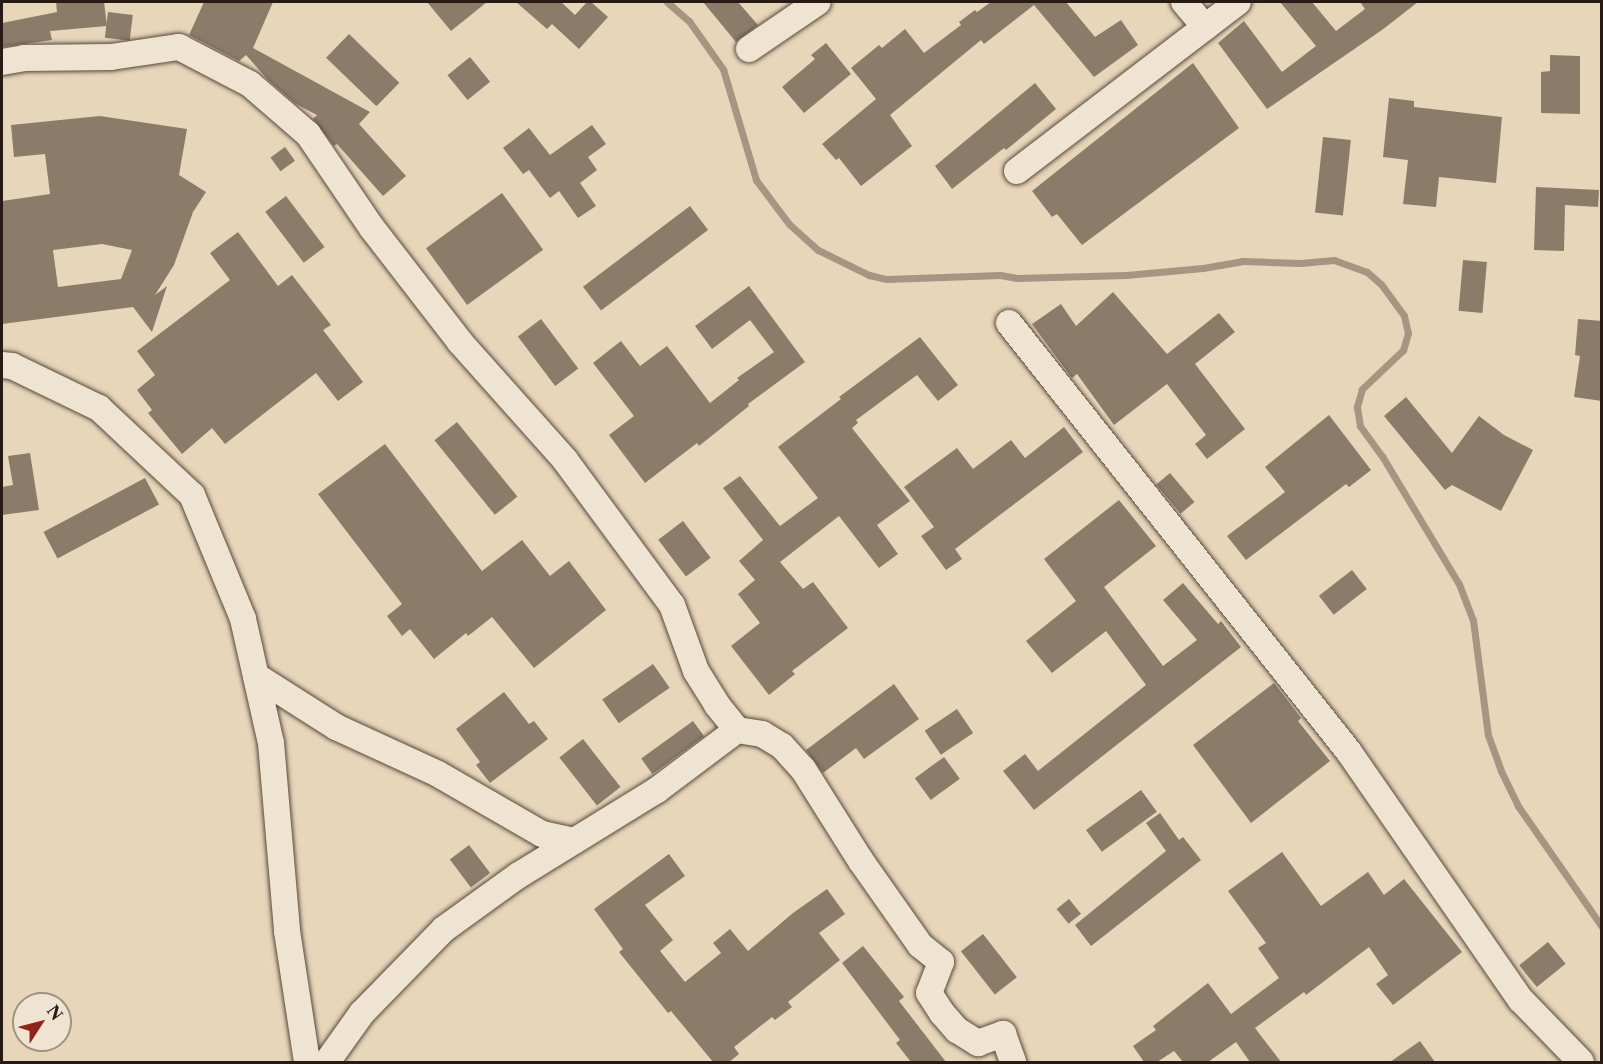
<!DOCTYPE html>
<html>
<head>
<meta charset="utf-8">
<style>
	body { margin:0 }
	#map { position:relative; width:1603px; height:1064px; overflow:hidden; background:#e7d6b9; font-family:"Libre Caslon Text",serif }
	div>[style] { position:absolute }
	.stream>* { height:7px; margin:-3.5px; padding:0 3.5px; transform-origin:3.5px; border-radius:3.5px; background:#a69681 }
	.building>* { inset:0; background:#8b7c6a; transform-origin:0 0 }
	.roads { filter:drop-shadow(0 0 2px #58493d) drop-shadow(0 0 2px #58493d) }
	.minor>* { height:26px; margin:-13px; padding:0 13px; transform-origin:13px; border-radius:13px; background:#efe4d2 }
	span { translate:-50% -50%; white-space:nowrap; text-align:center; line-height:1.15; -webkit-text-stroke:6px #efe4d2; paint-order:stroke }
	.frame { position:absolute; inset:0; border:3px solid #281a14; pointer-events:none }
	.north { position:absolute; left:12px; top:992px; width:60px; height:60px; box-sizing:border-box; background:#efe4d2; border:2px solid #9f9386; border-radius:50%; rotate:54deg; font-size:16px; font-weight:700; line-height:24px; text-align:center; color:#281a14 }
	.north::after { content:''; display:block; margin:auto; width:21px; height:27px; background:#8f2418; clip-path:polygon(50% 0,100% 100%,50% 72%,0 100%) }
</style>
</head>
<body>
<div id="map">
	<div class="stream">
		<i style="left:667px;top:2px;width:29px;rotate:41deg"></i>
		<i style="left:689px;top:21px;width:59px;rotate:54.7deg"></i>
		<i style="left:723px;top:69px;width:116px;rotate:73.4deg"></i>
		<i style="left:756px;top:180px;width:55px;rotate:53.1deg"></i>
		<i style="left:789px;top:224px;width:39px;rotate:42deg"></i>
		<i style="left:818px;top:250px;width:57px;rotate:26.1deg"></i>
		<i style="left:869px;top:275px;width:18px;rotate:13deg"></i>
		<i style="left:887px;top:279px;width:113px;rotate:-2deg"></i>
		<i style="left:1000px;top:275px;width:17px;rotate:10deg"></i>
		<i style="left:1017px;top:278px;width:109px;rotate:-1.6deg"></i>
		<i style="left:1126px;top:275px;width:77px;rotate:-5.2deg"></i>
		<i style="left:1203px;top:268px;width:41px;rotate:-9.9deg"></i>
		<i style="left:1243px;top:261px;width:57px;rotate:2deg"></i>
		<i style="left:1300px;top:263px;width:34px;rotate:-5deg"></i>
		<i style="left:1334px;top:260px;width:35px;rotate:20deg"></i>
		<i style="left:1367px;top:272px;width:18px;rotate:41deg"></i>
		<i style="left:1381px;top:284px;width:39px;rotate:54deg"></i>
		<i style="left:1404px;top:316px;width:17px;rotate:77deg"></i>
		<i style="left:1408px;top:333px;width:18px;rotate:106deg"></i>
		<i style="left:1403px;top:350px;width:57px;rotate:136.4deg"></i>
		<i style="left:1362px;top:389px;width:19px;rotate:106deg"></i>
		<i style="left:1357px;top:407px;width:19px;rotate:81deg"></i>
		<i style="left:1360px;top:426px;width:37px;rotate:54deg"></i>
		<i style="left:1382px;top:456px;width:149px;rotate:59deg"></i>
		<i style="left:1459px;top:584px;width:39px;rotate:69deg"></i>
		<i style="left:1473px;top:620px;width:116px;rotate:82.6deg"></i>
		<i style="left:1488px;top:735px;width:38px;rotate:70deg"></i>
		<i style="left:1501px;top:771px;width:39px;rotate:64deg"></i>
		<i style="left:1518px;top:806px;width:147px;rotate:55.2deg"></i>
	</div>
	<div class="building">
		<i style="clip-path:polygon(56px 2px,104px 2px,107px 26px,50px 31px,52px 40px,2px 47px,2px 23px,57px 12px)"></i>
		<i style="clip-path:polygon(204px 2px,273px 2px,253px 48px,370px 112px,359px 124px,406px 176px,383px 196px,337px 144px,334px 146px,313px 119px,317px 115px,296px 104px,268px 80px,246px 55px,239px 61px,189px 35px)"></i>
		<i style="clip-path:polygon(427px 2px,487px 2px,451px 31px)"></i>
		<i style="clip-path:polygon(516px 2px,561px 2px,575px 15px,587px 2px,591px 2px,608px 17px,579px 49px,552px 24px,547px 29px)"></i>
		<i style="clip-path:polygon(703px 2px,738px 2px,758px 25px,736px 42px)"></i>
		<i style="clip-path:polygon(991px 2px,1066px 2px,1095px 37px,1121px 20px,1138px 45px,1094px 77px,1034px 5px,984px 44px,981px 40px,890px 115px,912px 146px,861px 186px,839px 158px,836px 160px,822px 144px,876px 99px,851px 68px,879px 45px,882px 48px,905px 29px,924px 53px,961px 25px,959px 22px,975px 10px,977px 12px)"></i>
		<i style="clip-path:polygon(1280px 2px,1312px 2px,1336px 31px,1365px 9px,1360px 2px,1418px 2px,1382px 30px,1267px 109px,1218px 43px,1244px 21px,1282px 72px,1316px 46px)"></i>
		<i style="left:108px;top:12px;width:25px;height:26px;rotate:7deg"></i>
		<i style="left:349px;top:34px;width:70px;height:33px;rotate:44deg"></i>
		<i style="clip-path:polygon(826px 43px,851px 74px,804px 113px,782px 87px,815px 59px,811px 55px)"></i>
		<i style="clip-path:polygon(1550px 55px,1580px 56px,1580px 114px,1541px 113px,1541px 72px,1550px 71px)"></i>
		<i style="left:470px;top:57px;width:32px;height:29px;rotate:51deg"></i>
		<i style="clip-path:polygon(1193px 63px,1239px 128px,1082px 245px,1057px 214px,1052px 217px,1032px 191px)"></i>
		<i style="clip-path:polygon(1035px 83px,1056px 109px,1006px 150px,1004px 148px,952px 189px,935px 166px)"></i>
		<i style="clip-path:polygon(1389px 98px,1414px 101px,1414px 107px,1502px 117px,1496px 183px,1439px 177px,1436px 207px,1403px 204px,1408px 160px,1383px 157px)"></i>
		<i style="clip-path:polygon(evenodd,100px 116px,187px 129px,179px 175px,206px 192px,193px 212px,174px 265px,155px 295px,167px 286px,152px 332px,133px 307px,2px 324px,2px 201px,50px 194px,45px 154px,14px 157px,11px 125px,100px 116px,102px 244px,132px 250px,121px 279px,58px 287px,53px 250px,102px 244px)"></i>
		<i style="clip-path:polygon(592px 125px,606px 144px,588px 157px,597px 170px,580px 183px,596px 206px,578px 218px,559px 191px,550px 198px,529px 170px,523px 174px,503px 148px,529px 128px,550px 155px)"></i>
		<i style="left:1323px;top:137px;width:28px;height:76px;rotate:6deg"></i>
		<i style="left:285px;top:147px;width:17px;height:18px;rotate:54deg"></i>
		<i style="clip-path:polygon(1536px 187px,1599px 190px,1598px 207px,1565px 205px,1564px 251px,1534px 250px)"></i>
		<i style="left:502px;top:193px;width:70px;height:94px;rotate:54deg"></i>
		<i style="left:286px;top:196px;width:64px;height:26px;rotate:53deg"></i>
		<i style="left:690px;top:206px;width:30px;height:134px;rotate:53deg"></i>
		<i style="clip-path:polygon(238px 232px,278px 286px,292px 275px,331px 325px,323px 330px,363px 382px,338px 401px,316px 373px,225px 444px,212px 428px,182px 454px,148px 413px,152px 410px,137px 390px,155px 375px,137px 351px,230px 280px,210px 253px)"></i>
		<i style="left:1463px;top:260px;width:24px;height:51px;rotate:5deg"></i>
		<i style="clip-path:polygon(749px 286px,805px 362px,748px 404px,749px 406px,699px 446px,697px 443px,645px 483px,609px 435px,634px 416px,593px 363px,621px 341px,640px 366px,667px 346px,710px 403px,739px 380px,737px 378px,774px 352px,750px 320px,712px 349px,695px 326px)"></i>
		<i style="clip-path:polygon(1113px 292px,1167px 354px,1219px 313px,1235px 332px,1195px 364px,1245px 429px,1207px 459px,1195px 444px,1206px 435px,1167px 384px,1114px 425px,1077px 374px,1072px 378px,1032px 324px,1061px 304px,1076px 326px)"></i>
		<i style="left:541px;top:319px;width:62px;height:29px;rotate:53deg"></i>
		<i style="clip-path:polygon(1578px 319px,1602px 321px,1602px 401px,1574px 397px,1580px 356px,1575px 355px)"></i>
		<i style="clip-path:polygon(920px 337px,958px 385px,938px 401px,917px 375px,856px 420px,858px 423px,852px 428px,910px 501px,877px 525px,898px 554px,879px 568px,839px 516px,780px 562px,803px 589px,813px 582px,848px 628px,792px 671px,795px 674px,769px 695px,731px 646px,760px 623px,738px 594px,755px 580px,739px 561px,763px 540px,723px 488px,740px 476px,780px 526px,818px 498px,778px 447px,841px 399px,839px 397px)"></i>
		<i style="clip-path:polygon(1406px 397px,1452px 453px,1479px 416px,1504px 435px,1533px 450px,1501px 511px,1452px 485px,1445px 490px,1384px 416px)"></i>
		<i style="clip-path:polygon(1329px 415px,1371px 470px,1349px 487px,1346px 484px,1246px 560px,1227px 536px,1285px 492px,1265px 467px)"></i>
		<i style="left:457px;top:422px;width:96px;height:29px;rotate:51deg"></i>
		<i style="clip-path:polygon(1064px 427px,1083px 452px,955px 549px,962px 559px,946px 570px,921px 536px,934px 527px,904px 487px,957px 448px,973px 469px,1011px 440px,1025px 458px)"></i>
		<i style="clip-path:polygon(385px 444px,482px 571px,522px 540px,550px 576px,569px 561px,606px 610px,534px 668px,492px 617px,468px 636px,466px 633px,434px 659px,410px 629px,402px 636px,387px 616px,402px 604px,318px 494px)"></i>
		<i style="clip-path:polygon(30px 453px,39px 510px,2px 515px,2px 487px,13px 485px,8px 456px)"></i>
		<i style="left:1170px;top:473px;width:38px;height:18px;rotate:50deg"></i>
		<i style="left:145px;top:478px;width:30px;height:115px;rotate:62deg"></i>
		<i style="clip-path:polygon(1119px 500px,1156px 546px,1104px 587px,1163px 666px,1197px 640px,1163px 600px,1183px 583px,1218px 624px,1221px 621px,1241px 647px,1034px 810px,1003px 771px,1025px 754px,1038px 771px,1146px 685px,1106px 631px,1052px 673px,1026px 641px,1076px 601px,1044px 559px)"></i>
		<i style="left:683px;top:521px;width:46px;height:31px;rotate:53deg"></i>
		<i style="left:1352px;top:570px;width:24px;height:42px;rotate:52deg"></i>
		<i style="left:653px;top:664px;width:29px;height:62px;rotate:55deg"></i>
		<i style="clip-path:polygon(1274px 683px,1301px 718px,1298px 721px,1330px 761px,1251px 823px,1193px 745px)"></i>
		<i style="clip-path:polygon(894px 684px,919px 719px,864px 759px,856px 748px,823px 773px,806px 750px)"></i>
		<i style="clip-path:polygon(504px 692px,529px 724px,534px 721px,548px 739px,490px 783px,476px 765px,480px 762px,456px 729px)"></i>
		<i style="left:957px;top:709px;width:29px;height:39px;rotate:56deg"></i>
		<i style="left:693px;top:721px;width:19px;height:64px;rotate:54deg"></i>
		<i style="left:583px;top:739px;width:61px;height:30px;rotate:52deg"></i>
		<i style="left:944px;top:757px;width:27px;height:36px;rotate:54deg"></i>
		<i style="left:1141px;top:790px;width:27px;height:68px;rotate:54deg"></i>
		<i style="clip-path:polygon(1160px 813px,1179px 840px,1183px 837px,1201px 860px,1091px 946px,1075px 925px,1166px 851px,1146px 823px)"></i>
		<i style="left:469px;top:845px;width:35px;height:24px;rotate:53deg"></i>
		<i style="clip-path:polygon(1282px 852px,1321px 906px,1368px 872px,1384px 895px,1404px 879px,1462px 952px,1393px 1005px,1376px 984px,1388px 975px,1369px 947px,1306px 995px,1304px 992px,1255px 1028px,1281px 1062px,1250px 1062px,1236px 1042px,1208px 1062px,1183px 1062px,1174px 1051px,1157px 1062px,1144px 1062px,1133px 1046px,1156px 1030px,1153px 1026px,1208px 983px,1231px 1014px,1279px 978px,1258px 948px,1266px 943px,1228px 891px)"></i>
		<i style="clip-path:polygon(669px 854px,685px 876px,645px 905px,673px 940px,660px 951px,685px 982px,721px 953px,713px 943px,730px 929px,748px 951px,793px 913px,827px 889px,845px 914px,819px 933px,840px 960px,788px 1002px,792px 1007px,775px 1020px,772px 1017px,734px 1047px,739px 1054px,729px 1062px,713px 1062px,671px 1011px,668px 1013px,619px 952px,623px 949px,594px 909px)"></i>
		<i style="left:1069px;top:899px;width:19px;height:16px;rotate:51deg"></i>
		<i style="left:983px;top:934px;width:55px;height:28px;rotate:52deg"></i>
		<i style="left:1548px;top:942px;width:28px;height:37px;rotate:51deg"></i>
		<i style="clip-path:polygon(863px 946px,904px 997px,899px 1001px,946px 1062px,911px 1062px,896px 1043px,900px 1040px,842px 963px)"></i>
		<i style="clip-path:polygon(1420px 1041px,1435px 1062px,1390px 1062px)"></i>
	</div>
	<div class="roads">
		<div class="minor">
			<i style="left:1184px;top:2px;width:33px;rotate:50deg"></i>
			<i style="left:749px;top:49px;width:83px;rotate:-34.3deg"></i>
			<i style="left:2px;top:62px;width:22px;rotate:-10deg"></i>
			<i style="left:24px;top:58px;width:87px;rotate:-0.7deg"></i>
			<i style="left:111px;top:57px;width:69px;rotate:-8.4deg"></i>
			<i style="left:179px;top:47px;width:80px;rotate:27.5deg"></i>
			<i style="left:250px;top:84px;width:77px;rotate:40.8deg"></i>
			<i style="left:308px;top:134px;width:114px;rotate:55.8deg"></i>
			<i style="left:372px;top:228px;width:144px;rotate:52.3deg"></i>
			<i style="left:460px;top:342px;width:158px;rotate:48.3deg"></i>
			<i style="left:565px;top:460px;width:180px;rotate:53.6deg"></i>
			<i style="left:672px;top:605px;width:70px;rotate:70deg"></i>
			<i style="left:696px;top:671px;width:40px;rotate:58deg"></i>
			<i style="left:717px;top:705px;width:32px;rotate:51deg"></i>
			<i style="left:737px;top:730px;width:25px;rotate:9deg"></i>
			<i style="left:762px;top:734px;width:23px;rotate:31deg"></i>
			<i style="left:782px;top:746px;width:31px;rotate:48deg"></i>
			<i style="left:803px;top:769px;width:109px;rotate:57.8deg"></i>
			<i style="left:861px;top:861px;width:103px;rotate:54.9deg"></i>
			<i style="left:920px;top:945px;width:27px;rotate:39deg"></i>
			<i style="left:941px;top:962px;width:33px;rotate:111deg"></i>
			<i style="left:929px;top:993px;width:24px;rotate:57deg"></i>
			<i style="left:942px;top:1013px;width:23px;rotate:49deg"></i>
			<i style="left:957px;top:1030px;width:25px;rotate:32deg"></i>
			<i style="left:978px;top:1043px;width:27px;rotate:-20deg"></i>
			<i style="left:1003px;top:1034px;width:30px;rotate:70deg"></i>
			<i style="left:1017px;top:171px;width:278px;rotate:-37.4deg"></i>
			<i style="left:1009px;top:323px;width:547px;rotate:51.6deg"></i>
			<i style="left:1349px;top:752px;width:302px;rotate:55.3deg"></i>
			<i style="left:1521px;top:1000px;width:86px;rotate:45.9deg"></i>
			<i style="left:2px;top:365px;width:10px;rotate:6deg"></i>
			<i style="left:12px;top:366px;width:97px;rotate:25.8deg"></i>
			<i style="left:99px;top:408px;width:127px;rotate:43.1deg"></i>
			<i style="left:192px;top:495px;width:134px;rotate:67.6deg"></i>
			<i style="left:243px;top:619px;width:127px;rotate:77.3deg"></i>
			<i style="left:271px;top:743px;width:189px;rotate:85.1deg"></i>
			<i style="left:287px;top:931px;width:133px;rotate:81.3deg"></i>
			<i style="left:256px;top:676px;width:95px;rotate:32.5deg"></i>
			<i style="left:336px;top:727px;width:112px;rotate:24.7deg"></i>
			<i style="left:438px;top:774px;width:120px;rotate:30deg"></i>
			<i style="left:542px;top:834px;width:33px;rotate:12deg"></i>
			<i style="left:327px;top:1062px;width:60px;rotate:-54.5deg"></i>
			<i style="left:362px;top:1013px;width:117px;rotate:-45.7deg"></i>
			<i style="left:444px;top:929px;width:92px;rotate:-35.8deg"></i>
			<i style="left:519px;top:875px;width:162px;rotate:-31.6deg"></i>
			<i style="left:657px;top:790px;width:100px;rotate:-36.9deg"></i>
		</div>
	</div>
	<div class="frame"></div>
	<div class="north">N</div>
</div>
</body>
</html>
